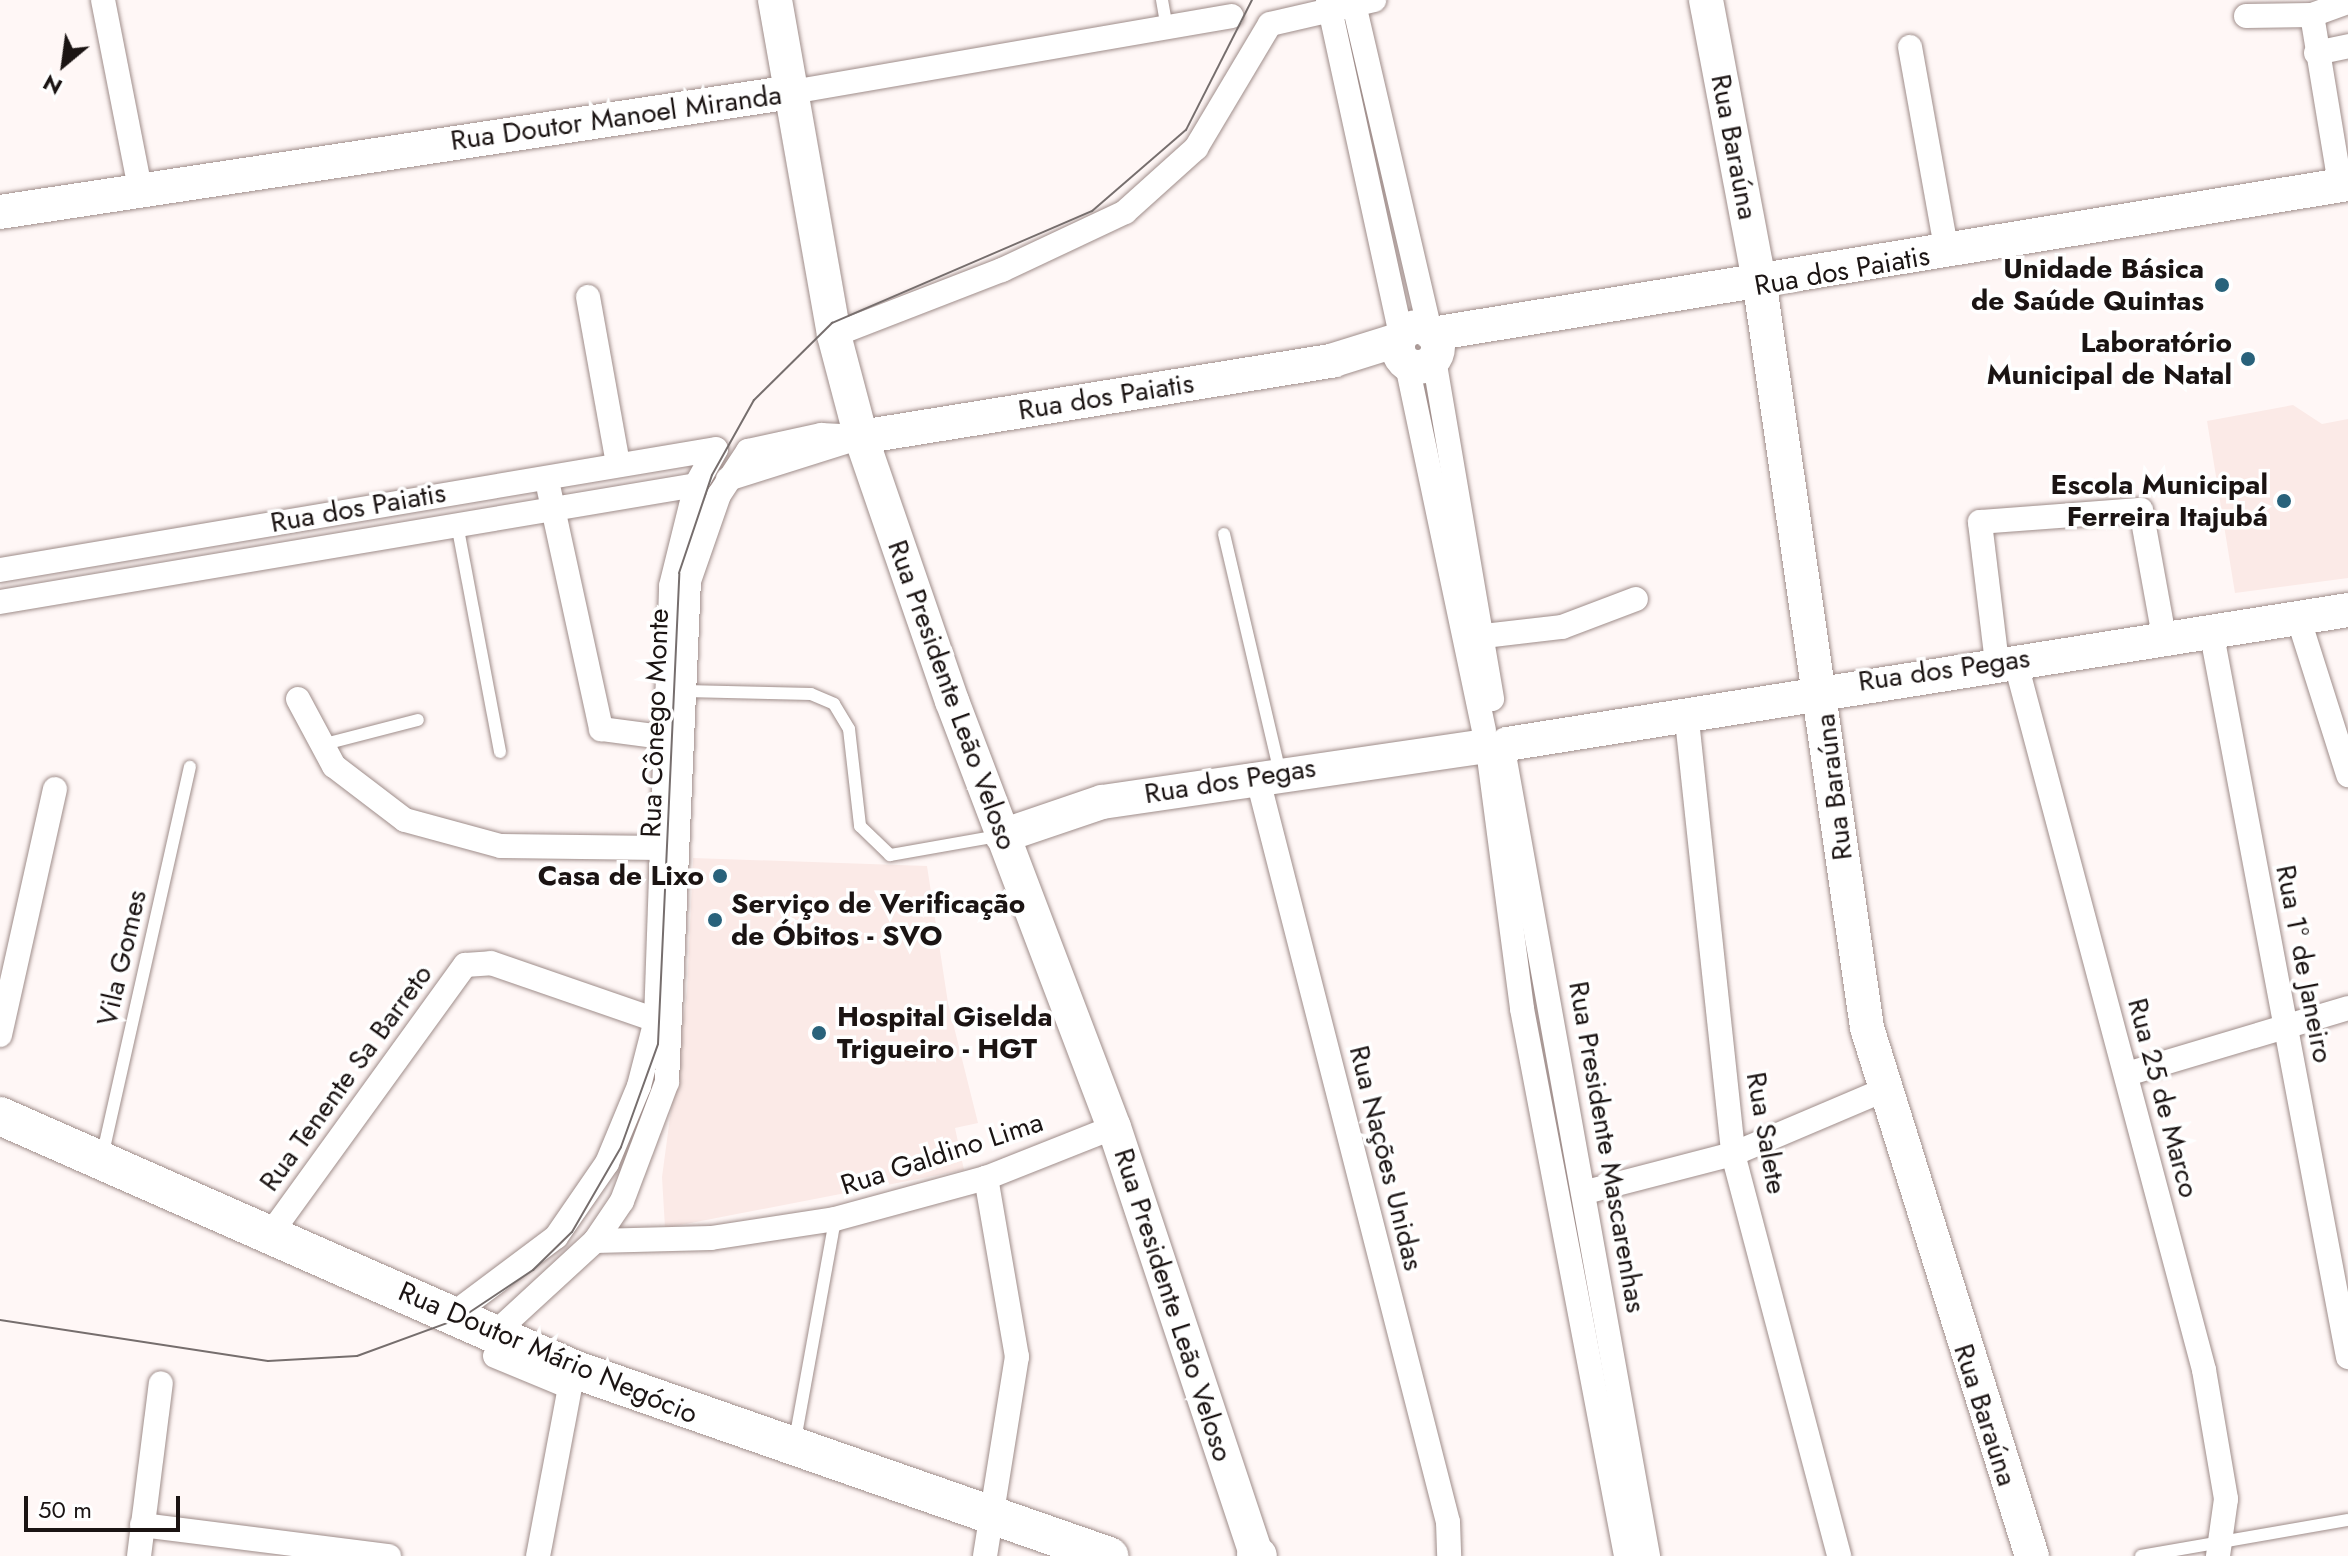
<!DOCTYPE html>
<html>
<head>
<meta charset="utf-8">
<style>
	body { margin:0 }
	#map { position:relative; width:2348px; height:1556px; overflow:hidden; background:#fff7f6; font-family:Jost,sans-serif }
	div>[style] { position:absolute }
	.built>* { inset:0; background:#fbeae7 }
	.roads { filter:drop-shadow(0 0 2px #9f8d8a) drop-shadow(0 0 2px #9f8d8a) }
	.lane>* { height:12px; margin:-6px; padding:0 6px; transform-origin:6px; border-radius:6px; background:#fff }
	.street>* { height:24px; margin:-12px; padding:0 12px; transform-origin:12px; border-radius:12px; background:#fff }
	.secondary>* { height:34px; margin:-17px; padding:0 17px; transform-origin:17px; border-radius:17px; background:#fff }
	.secondary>.ring { margin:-17px; padding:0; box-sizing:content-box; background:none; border:34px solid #fff; border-radius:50% }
	.primary>* { height:38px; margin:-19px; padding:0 19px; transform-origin:19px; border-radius:19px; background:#fff }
	.tram>* { height:2px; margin:-1px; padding:0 1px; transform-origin:1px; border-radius:1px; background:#766e6d }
	.dots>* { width:22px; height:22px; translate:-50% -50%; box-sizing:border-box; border:4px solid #fff; border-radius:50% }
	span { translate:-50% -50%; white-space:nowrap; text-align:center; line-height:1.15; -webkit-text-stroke:7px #fff; paint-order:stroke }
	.street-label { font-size:28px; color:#1b1413 }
	.poi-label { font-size:28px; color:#1b1413; font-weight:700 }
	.right { translate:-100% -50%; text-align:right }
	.left { translate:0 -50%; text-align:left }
	.north { position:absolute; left:24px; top:24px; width:80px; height:80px; -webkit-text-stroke:6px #fff; paint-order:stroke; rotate:209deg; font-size:22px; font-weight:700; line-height:32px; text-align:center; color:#1b1413 }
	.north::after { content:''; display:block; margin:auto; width:28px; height:36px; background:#1b1413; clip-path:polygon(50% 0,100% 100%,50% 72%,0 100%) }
	.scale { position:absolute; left:24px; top:1496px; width:156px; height:36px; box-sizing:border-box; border:4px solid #1b1413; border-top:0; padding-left:10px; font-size:24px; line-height:28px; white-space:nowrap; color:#1b1413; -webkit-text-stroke:6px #fff; paint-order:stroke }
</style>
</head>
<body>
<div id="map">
	<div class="built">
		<i style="clip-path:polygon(2293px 405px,2322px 424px,2348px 419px,2348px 578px,2235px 593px,2207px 421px)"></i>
		<i style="clip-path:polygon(693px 858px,927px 866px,948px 1003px,978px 1123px,955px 1128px,964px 1170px,665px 1228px,662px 1177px,687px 991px)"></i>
	</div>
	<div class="roads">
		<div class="lane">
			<i style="left:1162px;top:0;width:27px;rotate:80deg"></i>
			<i style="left:457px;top:524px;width:232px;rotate:79.3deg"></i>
			<i style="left:1224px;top:534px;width:245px;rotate:76.8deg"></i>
			<i style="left:685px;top:691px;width:126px;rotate:1.4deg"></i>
			<i style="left:811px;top:694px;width:25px;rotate:23deg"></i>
			<i style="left:834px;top:704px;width:29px;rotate:59deg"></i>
			<i style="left:849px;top:729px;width:98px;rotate:83.5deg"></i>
			<i style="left:860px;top:826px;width:42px;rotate:44deg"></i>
			<i style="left:890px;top:855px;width:110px;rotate:-10deg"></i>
			<i style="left:321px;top:745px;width:100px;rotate:-14.5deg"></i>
			<i style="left:102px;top:1157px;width:400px;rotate:-77.3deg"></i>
			<i style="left:795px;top:1440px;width:225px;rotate:-79.7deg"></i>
			<i style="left:2141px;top:1556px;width:210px;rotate:-9.9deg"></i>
		</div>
		<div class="street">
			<i style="left:103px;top:0;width:192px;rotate:78.9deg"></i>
			<i style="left:1328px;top:0;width:343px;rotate:77.7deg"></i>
			<i style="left:1353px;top:0;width:341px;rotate:76.9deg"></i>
			<i style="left:2312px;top:15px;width:172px;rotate:80.6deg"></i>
			<i style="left:2246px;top:16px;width:66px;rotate:-0.9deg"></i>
			<i style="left:2312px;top:15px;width:38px;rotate:-20deg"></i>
			<i style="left:1910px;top:47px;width:209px;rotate:79.8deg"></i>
			<i style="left:2316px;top:53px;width:33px;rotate:-12deg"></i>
			<i style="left:792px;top:92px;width:446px;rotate:-9.8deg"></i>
			<i style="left:588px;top:297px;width:169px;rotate:79.8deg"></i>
			<i style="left:834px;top:335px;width:180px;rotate:-21.2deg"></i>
			<i style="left:1002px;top:270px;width:136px;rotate:-25.2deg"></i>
			<i style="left:1125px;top:212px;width:96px;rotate:-42deg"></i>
			<i style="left:1196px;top:148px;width:144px;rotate:-59.2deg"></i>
			<i style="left:1270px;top:24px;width:107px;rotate:-13deg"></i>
			<i style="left:1434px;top:359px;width:345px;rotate:80.3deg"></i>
			<i style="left:1407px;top:365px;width:373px;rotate:78.1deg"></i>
			<i style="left:728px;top:479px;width:133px;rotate:-17.5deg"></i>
			<i style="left:549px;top:490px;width:245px;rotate:77.7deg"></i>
			<i style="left:601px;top:729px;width:62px;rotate:7.5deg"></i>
			<i style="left:0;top:570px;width:726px;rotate:-9.59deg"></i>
			<i style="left:0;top:602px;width:706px;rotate:-9.54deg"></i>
			<i style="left:2298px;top:617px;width:166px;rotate:72.4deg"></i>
			<i style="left:2211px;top:630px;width:740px;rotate:79.33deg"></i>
			<i style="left:1484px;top:636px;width:79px;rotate:-6.6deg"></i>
			<i style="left:1562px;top:627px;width:79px;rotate:-20.7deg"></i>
			<i style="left:2015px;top:660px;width:735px;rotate:75.09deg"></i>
			<i style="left:2204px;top:1370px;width:131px;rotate:80.3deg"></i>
			<i style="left:2226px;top:1499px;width:58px;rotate:98deg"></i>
			<i style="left:1997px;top:663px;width:142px;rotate:-96.9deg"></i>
			<i style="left:1980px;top:522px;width:161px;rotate:-4.3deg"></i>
			<i style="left:2141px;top:510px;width:129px;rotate:79.7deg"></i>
			<i style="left:298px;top:699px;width:76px;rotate:61.8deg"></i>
			<i style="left:334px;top:766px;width:89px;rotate:37.3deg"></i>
			<i style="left:405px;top:820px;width:99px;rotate:15.2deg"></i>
			<i style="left:501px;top:846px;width:160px;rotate:0.7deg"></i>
			<i style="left:1686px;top:711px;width:445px;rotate:83.9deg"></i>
			<i style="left:1733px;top:1154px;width:416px;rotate:75.2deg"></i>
			<i style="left:1503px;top:749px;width:820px;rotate:79.81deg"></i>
			<i style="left:1488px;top:750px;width:261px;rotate:82.5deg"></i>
			<i style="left:1522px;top:1009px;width:557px;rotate:79.23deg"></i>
			<i style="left:1257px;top:776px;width:770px;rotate:75.64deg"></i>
			<i style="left:1448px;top:1522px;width:34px;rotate:88deg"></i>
			<i style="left:0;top:1035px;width:252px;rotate:-77.4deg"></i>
			<i style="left:2127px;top:1074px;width:231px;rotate:-16.6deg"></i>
			<i style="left:1586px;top:1192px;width:152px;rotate:-14.5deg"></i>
			<i style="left:1733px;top:1154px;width:164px;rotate:-23deg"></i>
			<i style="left:271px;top:1233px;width:331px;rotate:-54.1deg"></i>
			<i style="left:465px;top:965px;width:26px;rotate:-4deg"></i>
			<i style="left:491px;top:963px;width:175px;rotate:19.1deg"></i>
			<i style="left:595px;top:1241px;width:116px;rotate:-1.5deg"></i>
			<i style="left:711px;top:1238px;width:125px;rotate:-8.7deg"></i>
			<i style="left:835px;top:1219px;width:156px;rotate:-15.2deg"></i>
			<i style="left:986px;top:1178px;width:138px;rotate:-21.7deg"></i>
			<i style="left:452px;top:1315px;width:130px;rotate:-36.9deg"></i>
			<i style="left:556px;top:1237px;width:90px;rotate:-55.4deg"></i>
			<i style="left:607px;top:1163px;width:83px;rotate:-67.4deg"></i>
			<i style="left:639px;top:1086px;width:68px;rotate:-75.6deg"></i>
			<i style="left:656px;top:1020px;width:434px;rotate:-88deg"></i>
			<i style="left:671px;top:586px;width:104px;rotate:-76.1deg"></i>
			<i style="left:696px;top:485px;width:41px;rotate:-60.9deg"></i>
			<i style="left:495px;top:1333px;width:136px;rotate:-42.6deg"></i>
			<i style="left:595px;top:1241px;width:48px;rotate:-56deg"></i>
			<i style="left:622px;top:1201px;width:127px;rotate:-69.3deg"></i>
			<i style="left:667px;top:1082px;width:501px;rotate:-87.49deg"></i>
			<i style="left:689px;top:581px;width:91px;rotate:-70.8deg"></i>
			<i style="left:719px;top:495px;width:53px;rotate:-56.6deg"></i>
			<i style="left:748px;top:451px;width:75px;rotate:-12.4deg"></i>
			<i style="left:821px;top:435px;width:40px;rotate:2.9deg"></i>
			<i style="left:495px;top:1356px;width:81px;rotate:22.5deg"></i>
			<i style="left:570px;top:1387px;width:172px;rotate:100.7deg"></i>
			<i style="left:142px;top:1525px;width:249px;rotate:7.2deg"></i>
			<i style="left:139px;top:1556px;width:174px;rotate:-82.8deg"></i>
			<i style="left:985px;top:1556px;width:202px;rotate:-80.9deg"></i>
			<i style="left:1017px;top:1357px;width:182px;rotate:-99.8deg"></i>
		</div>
		<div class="secondary">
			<i style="left:775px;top:0;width:340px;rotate:80deg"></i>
			<i style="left:834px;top:335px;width:106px;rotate:75.2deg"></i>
			<i style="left:861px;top:437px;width:279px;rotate:71deg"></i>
			<i style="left:952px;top:701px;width:456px;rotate:69.2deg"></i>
			<i style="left:1114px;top:1127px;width:452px;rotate:71.6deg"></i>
			<i style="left:1706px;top:0;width:291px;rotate:79.3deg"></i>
			<i style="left:1760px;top:286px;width:750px;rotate:81.79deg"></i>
			<i style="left:1867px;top:1028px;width:553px;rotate:72.65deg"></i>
			<i style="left:0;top:212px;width:801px;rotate:-8.62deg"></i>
			<i class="ring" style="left:1398px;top:327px;width:6px;height:6px"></i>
			<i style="left:1432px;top:334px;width:928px;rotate:-9.3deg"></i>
			<i style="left:861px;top:437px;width:479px;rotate:-9.2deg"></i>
			<i style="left:1334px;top:360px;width:67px;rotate:-17.4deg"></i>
			<i style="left:1507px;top:744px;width:852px;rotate:-9.05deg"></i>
			<i style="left:1002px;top:836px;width:106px;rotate:-18.8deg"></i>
			<i style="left:1102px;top:802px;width:386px;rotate:-8.3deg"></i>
		</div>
		<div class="primary">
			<i style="left:0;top:1116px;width:630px;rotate:23.8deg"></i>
			<i style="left:576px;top:1370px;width:565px;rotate:19.24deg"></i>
			<i style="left:1256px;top:1555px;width:2px;rotate:27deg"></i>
		</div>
	</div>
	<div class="tram">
		<i style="left:0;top:1320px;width:271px;rotate:8.7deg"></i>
		<i style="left:268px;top:1361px;width:89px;rotate:-3.2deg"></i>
		<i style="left:357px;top:1356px;width:111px;rotate:-20.1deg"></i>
		<i style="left:461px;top:1318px;width:87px;rotate:-33.7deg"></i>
		<i style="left:533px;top:1270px;width:54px;rotate:-44.3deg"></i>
		<i style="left:572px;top:1232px;width:98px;rotate:-60deg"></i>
		<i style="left:621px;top:1147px;width:109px;rotate:-70.2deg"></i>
		<i style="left:658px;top:1044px;width:471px;rotate:-87.4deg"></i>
		<i style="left:679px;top:573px;width:103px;rotate:-71.4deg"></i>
		<i style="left:712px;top:475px;width:86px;rotate:-60.8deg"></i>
		<i style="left:754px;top:400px;width:110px;rotate:-44.6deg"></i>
		<i style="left:832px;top:323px;width:283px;rotate:-23.3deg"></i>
		<i style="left:1092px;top:211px;width:124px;rotate:-40.8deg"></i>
		<i style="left:1186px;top:130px;width:146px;rotate:-63.1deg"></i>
	</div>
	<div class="dots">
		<i style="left:2222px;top:285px;background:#29627b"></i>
		<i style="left:2248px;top:359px;background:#29627b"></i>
		<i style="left:2284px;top:501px;background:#29627b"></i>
		<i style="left:720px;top:876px;background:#29627b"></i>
		<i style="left:715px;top:920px;background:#29627b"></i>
		<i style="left:819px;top:1033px;background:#29627b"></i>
	</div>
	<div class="street-label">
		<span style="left:616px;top:118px;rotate:-8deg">Rua Doutor Manoel Miranda</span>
		<span style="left:1734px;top:147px;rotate:79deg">Rua Baraúna</span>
		<span style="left:1842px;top:271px;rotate:-10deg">Rua dos Paiatis</span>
		<span style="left:1106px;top:397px;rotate:-9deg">Rua dos Paiatis</span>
		<span style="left:358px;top:508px;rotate:-10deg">Rua dos Paiatis</span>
		<span style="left:1944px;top:670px;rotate:-8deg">Rua dos Pegas</span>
		<span style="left:952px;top:695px;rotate:70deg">Rua Presidente Leão Veloso</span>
		<span style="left:655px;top:723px;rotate:-88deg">Rua Cônego Monte</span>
		<span style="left:1230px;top:781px;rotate:-9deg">Rua dos Pegas</span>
		<span style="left:1834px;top:787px;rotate:-97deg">Rua Baraúna</span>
		<span style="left:122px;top:958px;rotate:-77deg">Vila Gomes</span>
		<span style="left:2304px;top:964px;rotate:79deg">Rua 1º de Janeiro</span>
		<span style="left:346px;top:1078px;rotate:-54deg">Rua Tenente Sa Barreto</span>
		<span style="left:2163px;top:1098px;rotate:75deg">Rua 25 de Marco</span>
		<span style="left:1766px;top:1133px;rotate:80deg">Rua Salete</span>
		<span style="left:1607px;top:1147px;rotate:80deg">Rua Presidente Mascarenhas</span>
		<span style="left:942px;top:1154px;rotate:-18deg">Rua Galdino Lima</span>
		<span style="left:1386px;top:1158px;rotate:76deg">Rua Nações Unidas</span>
		<span style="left:1173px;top:1305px;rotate:72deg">Rua Presidente Leão Veloso</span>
		<span style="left:548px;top:1353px;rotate:23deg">Rua Doutor Mário Negócio</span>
		<span style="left:1985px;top:1415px;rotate:72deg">Rua Baraúna</span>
	</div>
	<div class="poi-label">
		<span class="right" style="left:2204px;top:285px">Unidade Básica<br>de Saúde Quintas</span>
		<span class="right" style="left:2232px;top:359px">Laboratório<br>Municipal de Natal</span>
		<span class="right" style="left:2268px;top:501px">Escola Municipal<br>Ferreira Itajubá</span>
		<span class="right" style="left:704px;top:876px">Casa de Lixo</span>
		<span class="left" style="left:731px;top:920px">Serviço de Verificação<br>de Óbitos - SVO</span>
		<span class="left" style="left:837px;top:1033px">Hospital Giselda<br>Trigueiro - HGT</span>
	</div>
	<div class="north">N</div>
	<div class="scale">50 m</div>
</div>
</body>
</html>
